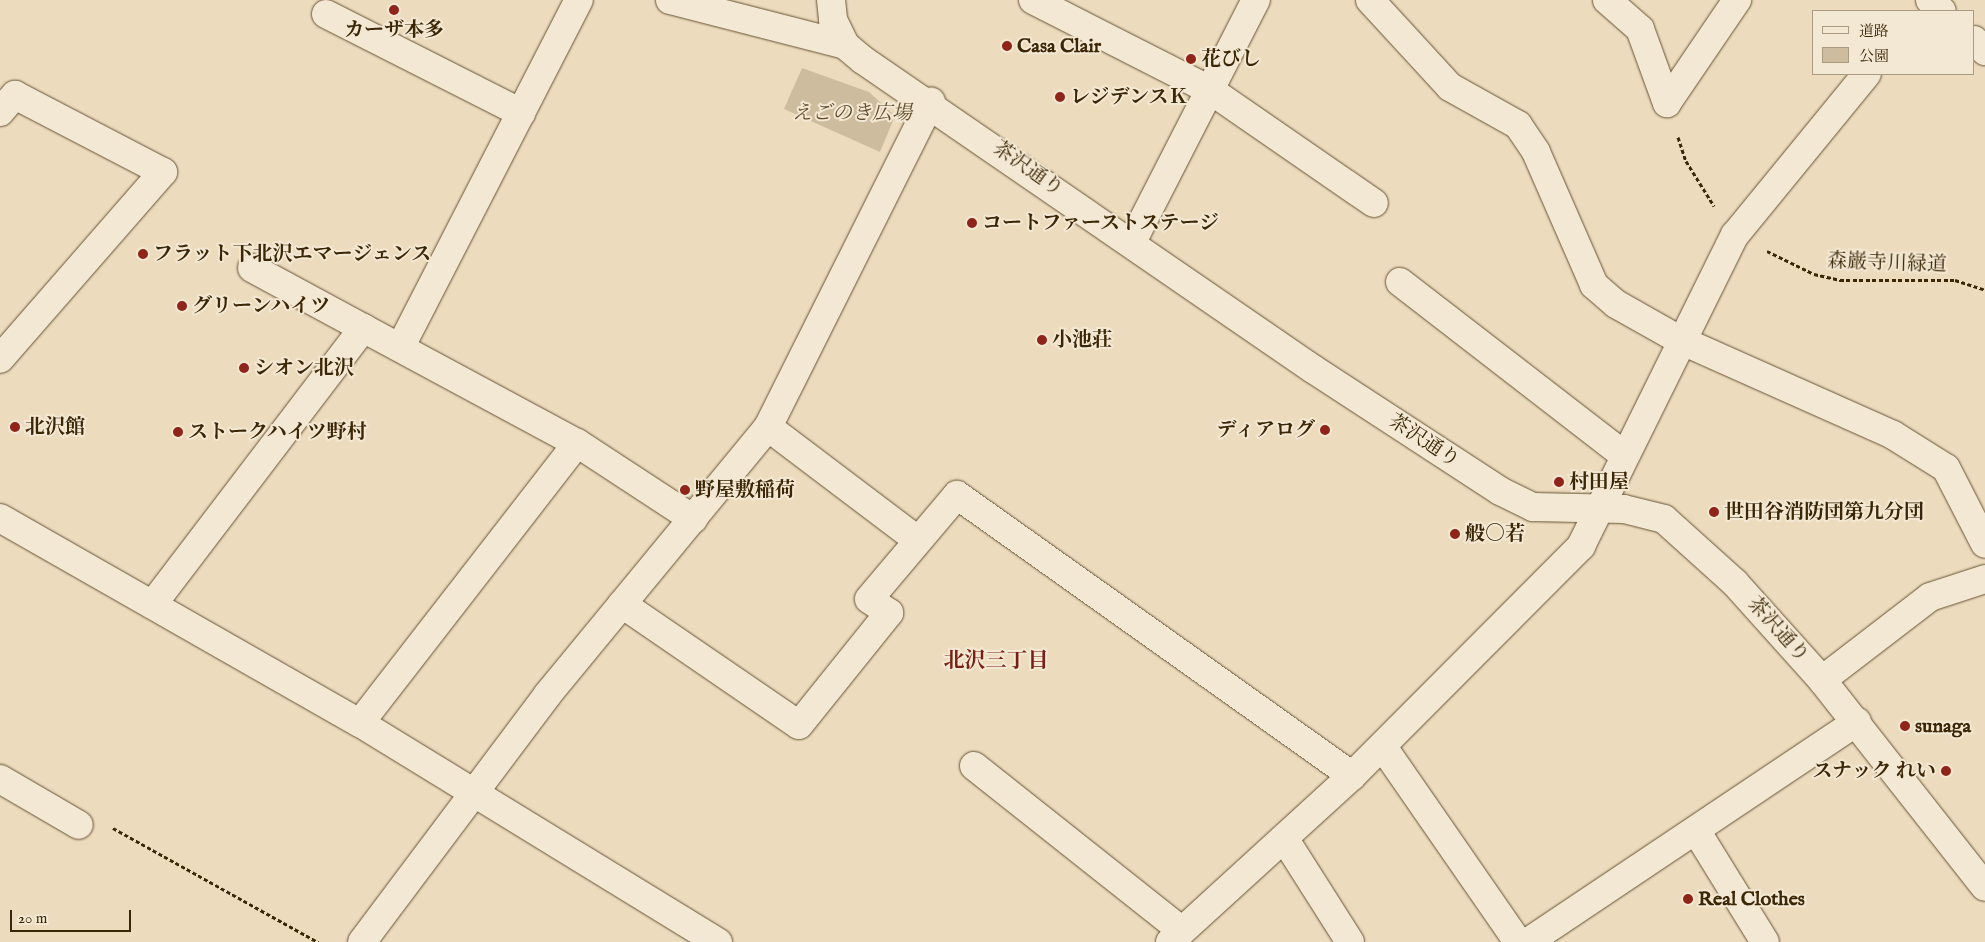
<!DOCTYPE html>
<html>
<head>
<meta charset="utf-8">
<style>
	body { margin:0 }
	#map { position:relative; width:1985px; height:942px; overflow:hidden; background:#ecdbbd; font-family:"IM FELL English","Noto Serif JP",serif }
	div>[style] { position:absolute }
	.green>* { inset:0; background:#cebc9e }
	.path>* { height:3px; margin-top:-1.5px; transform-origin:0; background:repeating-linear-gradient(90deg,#3b2605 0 4px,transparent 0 6.5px) }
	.roads { filter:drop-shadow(0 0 1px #675333) drop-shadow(0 0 1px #675333) }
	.minor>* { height:28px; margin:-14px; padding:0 14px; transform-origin:14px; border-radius:14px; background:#f3e8d4 }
	.dots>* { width:14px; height:14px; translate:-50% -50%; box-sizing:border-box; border:2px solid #f3e8d4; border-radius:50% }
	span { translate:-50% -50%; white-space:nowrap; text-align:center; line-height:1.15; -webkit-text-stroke:4px #f3e8d4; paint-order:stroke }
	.poi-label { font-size:20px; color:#3b2605; font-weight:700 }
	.left { translate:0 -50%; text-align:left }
	.right { translate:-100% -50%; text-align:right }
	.park-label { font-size:20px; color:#604c2b; font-style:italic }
	.street-label { font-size:20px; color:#3b2605 }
	.neighbourhood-label { font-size:21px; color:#7a1f14; font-weight:700 }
	.legend { position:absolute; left:1812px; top:10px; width:162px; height:65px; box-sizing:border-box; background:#f3e8d4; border:1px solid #a99a81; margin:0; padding:6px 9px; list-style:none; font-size:15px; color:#3b2605 }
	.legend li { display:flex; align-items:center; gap:10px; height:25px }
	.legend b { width:25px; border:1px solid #a99a81 }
	.scale { position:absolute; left:10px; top:910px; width:121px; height:22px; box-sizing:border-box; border:2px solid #3b2605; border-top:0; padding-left:6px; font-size:15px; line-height:18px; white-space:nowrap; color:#3b2605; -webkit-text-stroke:4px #f3e8d4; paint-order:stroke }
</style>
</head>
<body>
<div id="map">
	<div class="green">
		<i style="clip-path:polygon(802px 68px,869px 92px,895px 116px,880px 152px,784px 109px)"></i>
	</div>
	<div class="path">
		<i style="left:1678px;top:137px;width:25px;rotate:72deg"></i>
		<i style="left:1686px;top:161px;width:53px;rotate:58.1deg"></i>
		<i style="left:1767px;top:251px;width:52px;rotate:26.1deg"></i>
		<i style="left:1814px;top:274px;width:27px;rotate:13deg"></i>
		<i style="left:1840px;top:280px;width:115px"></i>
		<i style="left:1955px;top:280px;width:32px;rotate:18deg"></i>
		<i style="left:113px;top:828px;width:235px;rotate:29.1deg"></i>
	</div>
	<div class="roads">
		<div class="minor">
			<i style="left:670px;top:0;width:181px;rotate:14.4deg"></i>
			<i style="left:831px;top:0;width:20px;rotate:84deg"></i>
			<i style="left:833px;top:20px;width:28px;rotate:64deg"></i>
			<i style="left:845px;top:45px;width:23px;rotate:40deg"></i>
			<i style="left:863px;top:60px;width:546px;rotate:34.48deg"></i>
			<i style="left:1313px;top:369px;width:223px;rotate:33.1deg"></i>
			<i style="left:1500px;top:491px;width:37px;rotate:26deg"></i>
			<i style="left:1533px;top:507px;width:91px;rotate:1.3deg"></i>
			<i style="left:1624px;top:509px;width:41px;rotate:14deg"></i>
			<i style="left:1664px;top:519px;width:96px;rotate:42deg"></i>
			<i style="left:1735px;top:583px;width:130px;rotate:48.1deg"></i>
			<i style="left:1822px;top:680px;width:263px;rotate:51.8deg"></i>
			<i style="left:1033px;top:0;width:199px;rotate:27deg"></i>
			<i style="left:1210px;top:90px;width:199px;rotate:34.6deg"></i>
			<i style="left:1370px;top:0;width:118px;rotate:47.4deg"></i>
			<i style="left:1450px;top:87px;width:78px;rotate:29.2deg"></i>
			<i style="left:1518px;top:125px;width:32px;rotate:56deg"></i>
			<i style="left:1536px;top:152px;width:145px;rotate:66.4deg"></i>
			<i style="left:1594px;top:285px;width:29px;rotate:41deg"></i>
			<i style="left:1616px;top:304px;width:73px;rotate:29.4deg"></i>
			<i style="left:1680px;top:340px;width:233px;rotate:24deg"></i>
			<i style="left:1893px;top:435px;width:62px;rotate:31.9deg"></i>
			<i style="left:1946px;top:468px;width:85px;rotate:62.8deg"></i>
			<i style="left:1607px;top:0;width:44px;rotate:41.3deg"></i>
			<i style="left:1640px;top:29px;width:79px;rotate:70deg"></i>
			<i style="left:1930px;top:0;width:16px;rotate:43deg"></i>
			<i style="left:326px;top:14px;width:219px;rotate:26.9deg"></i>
			<i style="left:1974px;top:40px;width:16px;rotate:45deg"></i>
			<i style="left:1667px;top:103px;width:125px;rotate:-55.8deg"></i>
			<i style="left:0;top:112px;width:23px;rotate:-49deg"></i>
			<i style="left:15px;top:95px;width:167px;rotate:27.5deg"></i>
			<i style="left:163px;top:172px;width:248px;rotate:131.1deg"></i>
			<i style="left:1132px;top:242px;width:272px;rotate:-62.9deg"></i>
			<i style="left:252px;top:268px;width:126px;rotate:28.4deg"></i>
			<i style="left:1400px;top:282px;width:284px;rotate:37.7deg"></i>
			<i style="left:401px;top:346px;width:389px;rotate:-62.8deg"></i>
			<i style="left:768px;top:427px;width:186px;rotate:37.1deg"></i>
			<i style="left:0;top:518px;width:414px;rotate:29.7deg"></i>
			<i style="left:360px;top:723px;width:420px;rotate:31.5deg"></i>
			<i style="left:153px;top:604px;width:347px;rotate:-52.7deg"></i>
			<i style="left:363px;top:328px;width:243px;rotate:28.3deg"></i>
			<i style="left:577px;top:443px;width:139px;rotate:33.2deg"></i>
			<i style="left:622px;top:604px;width:214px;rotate:34.4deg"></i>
			<i style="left:799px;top:725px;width:144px;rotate:-51.2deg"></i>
			<i style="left:889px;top:613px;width:24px;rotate:-145deg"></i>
			<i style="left:869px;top:599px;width:136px;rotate:-49.8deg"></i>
			<i style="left:957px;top:495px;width:485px;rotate:35.4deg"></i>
			<i style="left:1822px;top:680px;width:136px;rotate:-37.5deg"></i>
			<i style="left:1930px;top:597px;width:58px;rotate:-18.1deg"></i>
			<i style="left:360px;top:723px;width:354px;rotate:-52.2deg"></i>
			<i style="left:1383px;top:747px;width:237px;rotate:55.3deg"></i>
			<i style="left:974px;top:766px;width:263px;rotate:38.4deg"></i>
			<i style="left:0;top:779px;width:91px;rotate:30.2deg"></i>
			<i style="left:1697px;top:832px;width:129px;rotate:58.3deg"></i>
			<i style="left:1284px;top:838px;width:123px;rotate:57.6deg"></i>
			<i style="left:362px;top:942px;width:310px;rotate:-53.1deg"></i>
			<i style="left:548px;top:694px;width:346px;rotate:-50.5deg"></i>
			<i style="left:768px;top:427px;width:364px;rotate:-63.4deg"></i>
			<i style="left:1170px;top:942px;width:246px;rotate:-42.4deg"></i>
			<i style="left:1352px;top:776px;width:325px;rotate:-45.1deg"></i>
			<i style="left:1581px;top:546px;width:347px;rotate:-63.7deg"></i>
			<i style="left:1735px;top:235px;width:208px;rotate:-50.7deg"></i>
			<i style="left:1528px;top:942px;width:396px;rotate:-33.8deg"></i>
		</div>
	</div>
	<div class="dots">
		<i style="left:394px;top:10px;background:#8f2418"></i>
		<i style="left:1007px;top:46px;background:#8f2418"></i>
		<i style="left:1191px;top:59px;background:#8f2418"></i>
		<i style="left:1060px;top:97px;background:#8f2418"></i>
		<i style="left:972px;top:223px;background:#8f2418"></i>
		<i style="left:143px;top:254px;background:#8f2418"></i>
		<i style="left:182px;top:306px;background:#8f2418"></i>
		<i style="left:1042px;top:340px;background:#8f2418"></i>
		<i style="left:244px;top:368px;background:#8f2418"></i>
		<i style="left:15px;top:427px;background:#8f2418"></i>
		<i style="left:1325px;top:430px;background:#8f2418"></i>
		<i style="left:178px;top:432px;background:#8f2418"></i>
		<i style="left:1559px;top:482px;background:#8f2418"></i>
		<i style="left:685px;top:490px;background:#8f2418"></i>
		<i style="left:1714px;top:512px;background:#8f2418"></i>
		<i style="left:1455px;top:534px;background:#8f2418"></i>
		<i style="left:1905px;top:726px;background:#8f2418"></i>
		<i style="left:1946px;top:771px;background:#8f2418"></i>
		<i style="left:1688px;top:899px;background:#8f2418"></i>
	</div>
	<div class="poi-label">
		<span style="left:394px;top:30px">カーザ本多</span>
		<span class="left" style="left:1017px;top:46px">Casa Clair</span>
		<span class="left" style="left:1201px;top:59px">花びし</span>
		<span class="left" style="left:1070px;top:97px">レジデンスＫ</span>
		<span class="left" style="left:982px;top:223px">コートファーストステージ</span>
		<span class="left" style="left:153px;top:254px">フラット下北沢エマージェンス</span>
		<span class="left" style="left:192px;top:306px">グリーンハイツ</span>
		<span class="left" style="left:1052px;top:340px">小池荘</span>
		<span class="left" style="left:254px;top:368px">シオン北沢</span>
		<span class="left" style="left:25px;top:427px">北沢館</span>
		<span class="right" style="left:1315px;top:430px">ディアログ</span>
		<span class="left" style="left:188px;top:432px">ストークハイツ野村</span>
		<span class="left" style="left:1569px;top:482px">村田屋</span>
		<span class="left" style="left:695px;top:490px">野屋敷稲荷</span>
		<span class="left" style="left:1724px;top:512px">世田谷消防団第九分団</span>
		<span class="left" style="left:1465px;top:534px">般○若</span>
		<span class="left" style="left:1915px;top:726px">sunaga</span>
		<span class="right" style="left:1936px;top:771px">スナック れい</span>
		<span class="left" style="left:1698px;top:899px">Real Clothes</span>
	</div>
	<div class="park-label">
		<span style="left:852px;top:113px">えごのき広場</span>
	</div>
	<div class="street-label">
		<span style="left:1028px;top:169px;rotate:35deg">茶沢通り</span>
		<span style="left:1887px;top:263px;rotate:2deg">森巌寺川緑道</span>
		<span style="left:1424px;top:441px;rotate:33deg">茶沢通り</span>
		<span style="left:1778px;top:630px;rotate:48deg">茶沢通り</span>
	</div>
	<div class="neighbourhood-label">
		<span style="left:996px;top:662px">北沢三丁目</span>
	</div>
	<ul class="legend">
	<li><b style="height:6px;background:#f3e8d4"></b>道路</li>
	<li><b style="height:14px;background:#cebc9e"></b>公園</li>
	</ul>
	<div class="scale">20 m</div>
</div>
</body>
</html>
